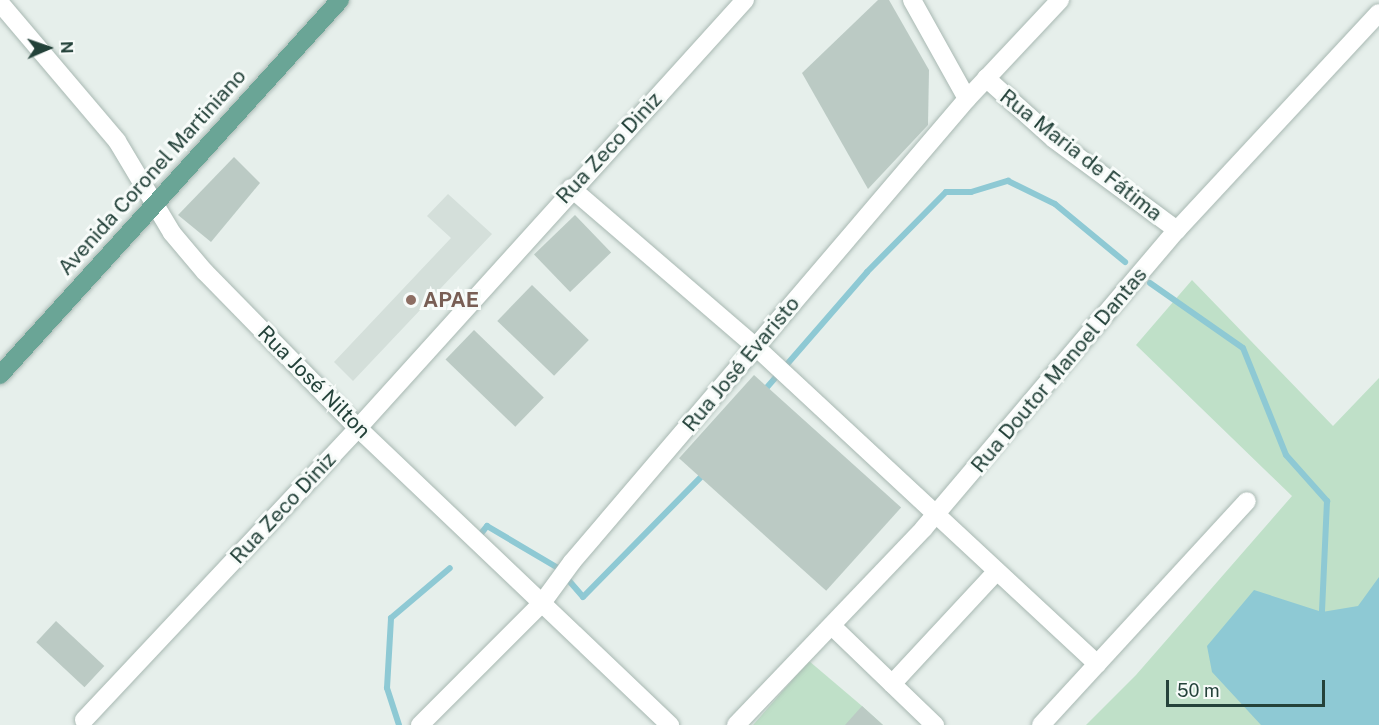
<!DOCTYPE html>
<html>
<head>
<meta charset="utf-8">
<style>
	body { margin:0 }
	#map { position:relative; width:1379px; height:725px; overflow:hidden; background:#e6efeb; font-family:"Public Sans",sans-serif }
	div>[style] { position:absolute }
	.built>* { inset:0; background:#d4dfda }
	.green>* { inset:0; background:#bfe0c8 }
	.water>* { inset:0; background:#8ec9d4 }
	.stream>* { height:6px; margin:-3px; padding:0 3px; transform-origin:3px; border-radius:3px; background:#8ec9d4 }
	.building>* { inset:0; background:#bbcac4; transform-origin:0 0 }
	.roads { filter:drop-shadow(0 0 2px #a8b8b2) drop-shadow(0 0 2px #a8b8b2) }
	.street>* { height:18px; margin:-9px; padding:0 9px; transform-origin:9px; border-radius:9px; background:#fff }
	.primary>* { height:18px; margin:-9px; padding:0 9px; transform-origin:9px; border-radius:9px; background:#6aa596 }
	.dots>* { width:16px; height:16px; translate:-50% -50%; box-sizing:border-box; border:3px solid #f7fbf9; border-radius:50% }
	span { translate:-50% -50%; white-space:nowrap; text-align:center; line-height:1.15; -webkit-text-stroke:6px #f7fbf9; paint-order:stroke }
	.street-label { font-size:21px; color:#24423a }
	.education-label { font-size:21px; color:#785e54; font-weight:700 }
	.left { translate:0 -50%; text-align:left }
	.north { position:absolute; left:18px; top:18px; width:60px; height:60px; -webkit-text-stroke:4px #f7fbf9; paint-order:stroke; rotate:88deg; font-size:16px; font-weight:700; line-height:24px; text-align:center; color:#24423a }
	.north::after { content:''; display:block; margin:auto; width:21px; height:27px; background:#24423a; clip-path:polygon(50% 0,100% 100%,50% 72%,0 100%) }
	.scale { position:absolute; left:1166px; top:680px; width:159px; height:27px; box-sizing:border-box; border:3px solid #24423a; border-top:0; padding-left:8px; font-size:18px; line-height:21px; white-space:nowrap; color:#24423a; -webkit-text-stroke:4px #f7fbf9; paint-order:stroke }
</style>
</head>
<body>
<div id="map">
	<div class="built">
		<i style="clip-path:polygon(448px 194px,492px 234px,353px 381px,334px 362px,451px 238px,427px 216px)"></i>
	</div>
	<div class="green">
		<i style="clip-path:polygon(1192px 280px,1333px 426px,1379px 378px,1379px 725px,1086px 725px,1136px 675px,1292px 496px,1136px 345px)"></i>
		<i style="clip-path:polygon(809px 661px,862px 706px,883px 725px,753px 725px)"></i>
	</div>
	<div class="water">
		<i style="clip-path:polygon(1379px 577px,1379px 725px,1261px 725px,1212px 672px,1207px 646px,1254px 590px,1322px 612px,1358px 606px)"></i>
	</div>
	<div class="stream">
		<i style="left:1150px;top:283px;width:113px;rotate:35deg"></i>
		<i style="left:1243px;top:348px;width:115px;rotate:68.1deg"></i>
		<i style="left:1286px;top:455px;width:62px;rotate:48.3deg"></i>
		<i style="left:1327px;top:501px;width:111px;rotate:92.6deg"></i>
		<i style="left:762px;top:393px;width:160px;rotate:-49deg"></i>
		<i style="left:867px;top:272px;width:112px;rotate:-45.4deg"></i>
		<i style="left:946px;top:192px;width:25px"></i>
		<i style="left:971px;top:192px;width:39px;rotate:-17deg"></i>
		<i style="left:1008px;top:181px;width:52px;rotate:26.1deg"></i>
		<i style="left:1055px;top:204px;width:91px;rotate:39.6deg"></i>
		<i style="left:479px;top:536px;width:13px;rotate:-51deg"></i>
		<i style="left:487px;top:526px;width:82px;rotate:30.6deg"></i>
		<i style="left:558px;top:568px;width:38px;rotate:49deg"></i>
		<i style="left:583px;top:597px;width:173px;rotate:-45.5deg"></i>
		<i style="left:399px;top:725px;width:39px;rotate:-108deg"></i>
		<i style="left:387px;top:688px;width:70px;rotate:-86.7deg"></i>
		<i style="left:391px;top:618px;width:77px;rotate:-40.3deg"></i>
	</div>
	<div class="building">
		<i style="clip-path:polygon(878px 0,889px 0,929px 70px,928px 125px,868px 189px,802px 73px)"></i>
		<i style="clip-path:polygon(234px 157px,260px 183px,211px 242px,178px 215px)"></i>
		<i style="left:575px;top:215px;width:52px;height:57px;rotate:46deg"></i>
		<i style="left:532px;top:285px;width:79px;height:50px;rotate:44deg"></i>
		<i style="left:474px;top:330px;width:97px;height:41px;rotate:44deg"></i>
		<i style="left:754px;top:375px;width:198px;height:112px;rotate:42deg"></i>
		<i style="left:56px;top:621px;width:66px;height:29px;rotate:43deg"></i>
		<i style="clip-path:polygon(862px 706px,883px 725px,845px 725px)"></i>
	</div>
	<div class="roads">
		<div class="street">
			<i style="left:912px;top:0;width:113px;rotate:60.9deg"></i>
			<i style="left:0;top:3px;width:181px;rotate:49.7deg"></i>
			<i style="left:117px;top:141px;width:107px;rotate:59.1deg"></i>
			<i style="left:172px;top:233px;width:51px;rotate:49.8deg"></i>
			<i style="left:205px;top:272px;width:219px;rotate:45.6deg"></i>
			<i style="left:358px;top:428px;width:431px;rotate:43.6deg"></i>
			<i style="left:986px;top:78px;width:91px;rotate:41.9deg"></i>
			<i style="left:1054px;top:139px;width:153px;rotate:36.5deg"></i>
			<i style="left:571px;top:188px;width:244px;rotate:40.7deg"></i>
			<i style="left:756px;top:347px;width:466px;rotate:42.9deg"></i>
			<i style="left:832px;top:626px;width:143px;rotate:43.9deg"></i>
			<i style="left:892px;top:684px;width:153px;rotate:-47.1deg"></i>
			<i style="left:84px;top:720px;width:400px;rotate:-46.8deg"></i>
			<i style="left:358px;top:428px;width:577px;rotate:-47.88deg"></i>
			<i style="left:420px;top:725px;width:173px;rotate:-45deg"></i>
			<i style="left:542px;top:603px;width:51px;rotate:-53.8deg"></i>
			<i style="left:572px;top:562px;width:609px;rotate:-49.53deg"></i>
			<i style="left:967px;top:99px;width:136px;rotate:-46.8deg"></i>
			<i style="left:736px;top:725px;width:272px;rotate:-46.3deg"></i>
			<i style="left:924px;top:528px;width:391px;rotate:-49.7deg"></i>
			<i style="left:1177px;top:230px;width:296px;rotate:-47.1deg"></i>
			<i style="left:1041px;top:725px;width:304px;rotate:-47.4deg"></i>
		</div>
		<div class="primary">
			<i style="left:0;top:375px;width:506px;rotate:-47.8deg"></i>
		</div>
	</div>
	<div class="dots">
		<i style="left:411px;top:300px;background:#8d6e63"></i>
	</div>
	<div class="street-label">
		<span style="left:609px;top:148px;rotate:-47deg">Rua Zeco Diniz</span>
		<span style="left:1081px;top:155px;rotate:38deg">Rua Maria de Fátima</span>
		<span style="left:152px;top:172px;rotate:-48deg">Avenida Coronel Martiniano</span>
		<span style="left:741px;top:364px;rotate:-50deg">Rua José Evaristo</span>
		<span style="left:1059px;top:370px;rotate:-50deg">Rua Doutor Manoel Dantas</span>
		<span style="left:314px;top:382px;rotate:45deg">Rua José Nilton</span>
		<span style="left:283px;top:508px;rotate:-47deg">Rua Zeco Diniz</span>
	</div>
	<div class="education-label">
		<span class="left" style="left:423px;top:300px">APAE</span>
	</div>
	<div class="north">N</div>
	<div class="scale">50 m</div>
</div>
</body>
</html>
